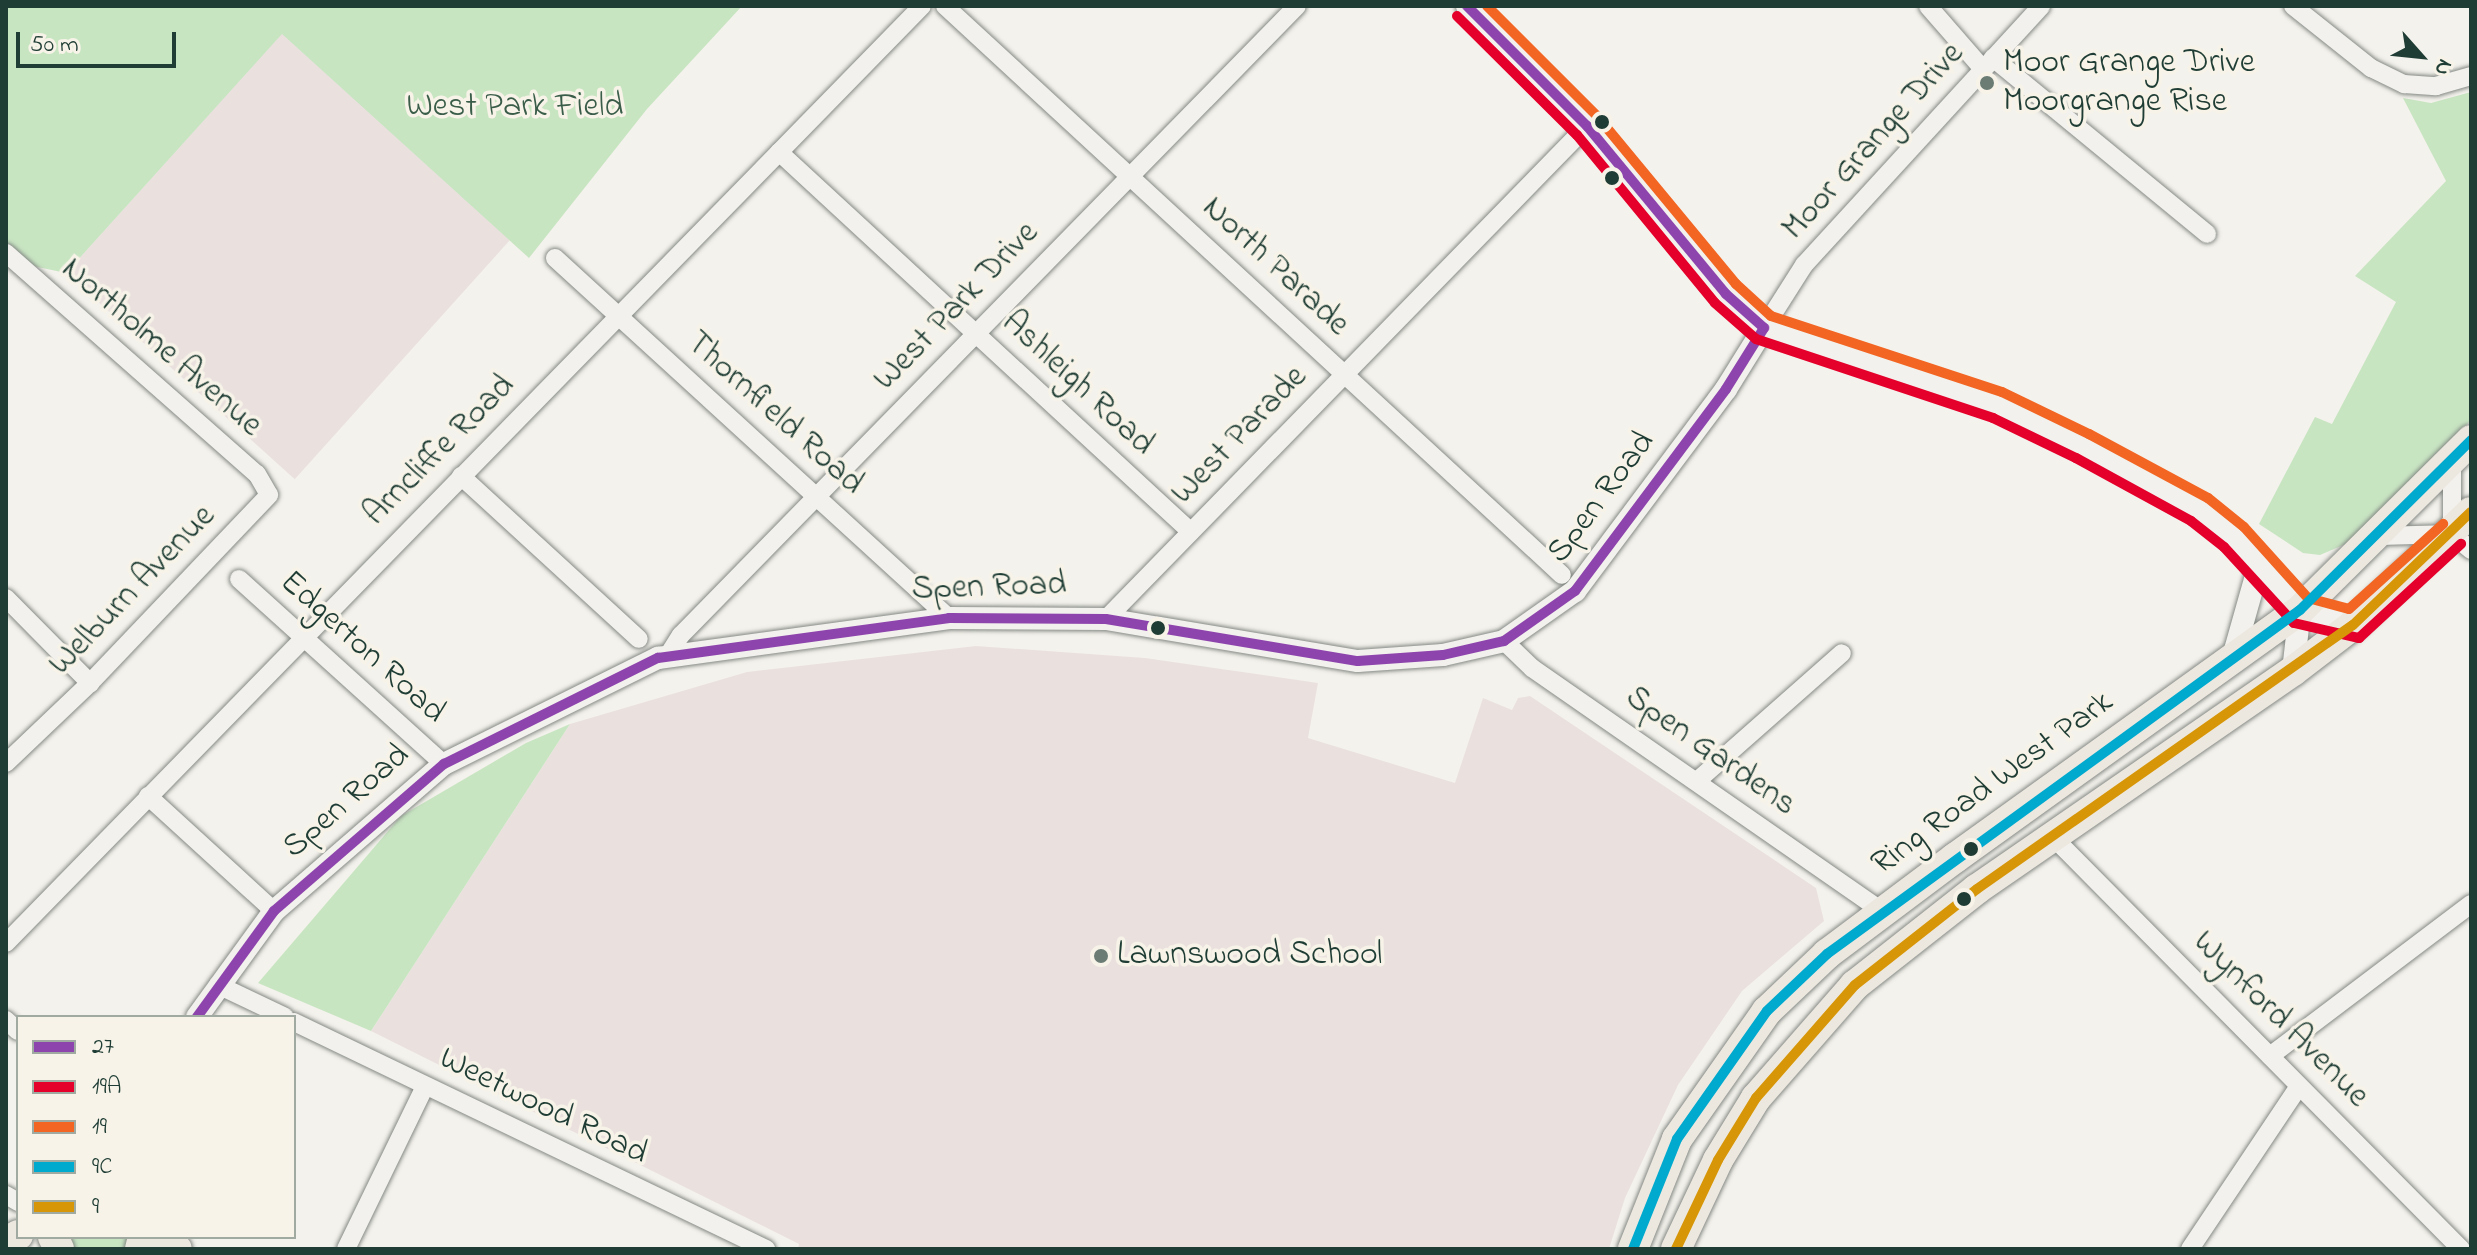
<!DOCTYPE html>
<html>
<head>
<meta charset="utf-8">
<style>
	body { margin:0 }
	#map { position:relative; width:2477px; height:1255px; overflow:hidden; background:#f4f2ec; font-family:"Indie Flower",sans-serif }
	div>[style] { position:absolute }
	.built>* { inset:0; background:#eae1df; transform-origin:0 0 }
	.green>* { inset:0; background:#c8e5c2; transform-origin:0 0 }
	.roads { filter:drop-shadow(0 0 2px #848985) drop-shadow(0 0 2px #848985) }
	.minor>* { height:18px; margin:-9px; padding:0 9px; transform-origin:9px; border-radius:9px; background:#f2f1ed }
	.tertiary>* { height:22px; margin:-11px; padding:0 11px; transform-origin:11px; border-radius:11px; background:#f2f1ed }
	.trunk>* { height:30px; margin:-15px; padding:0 15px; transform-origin:15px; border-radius:15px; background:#ede8df }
	.bus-1>* { height:10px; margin:-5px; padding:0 5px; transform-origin:5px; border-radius:5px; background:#8e44ad }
	.bus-2>* { height:10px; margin:-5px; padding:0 5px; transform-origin:5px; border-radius:5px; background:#e4002b }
	.bus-3>* { height:10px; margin:-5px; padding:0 5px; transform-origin:5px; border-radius:5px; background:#f26522 }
	.bus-4>* { height:10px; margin:-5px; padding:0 5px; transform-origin:5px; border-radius:5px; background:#00a9ce }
	.bus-5>* { height:10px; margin:-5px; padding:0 5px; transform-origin:5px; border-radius:5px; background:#d79608 }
	.dots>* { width:22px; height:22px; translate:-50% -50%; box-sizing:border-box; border:4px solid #f7f3e8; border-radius:50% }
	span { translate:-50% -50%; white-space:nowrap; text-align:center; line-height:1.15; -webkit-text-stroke:7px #f7f3e8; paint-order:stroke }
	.poi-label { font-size:34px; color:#1f3d34 }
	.left { translate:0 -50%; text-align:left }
	.park-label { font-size:34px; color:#3a5d49 }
	.street-label { font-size:34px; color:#1f3d34 }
	.frame { position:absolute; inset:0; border:8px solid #1f3d34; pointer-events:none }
	.legend { position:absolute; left:16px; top:1015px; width:280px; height:224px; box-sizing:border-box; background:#f7f3e8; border:2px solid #a1aaa0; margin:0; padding:10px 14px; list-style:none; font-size:24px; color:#1f3d34 }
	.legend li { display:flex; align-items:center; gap:16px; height:40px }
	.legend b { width:40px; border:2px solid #a1aaa0 }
	.north { position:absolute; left:2381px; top:16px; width:80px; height:80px; -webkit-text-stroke:6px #f7f3e8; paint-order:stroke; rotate:117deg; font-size:22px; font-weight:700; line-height:32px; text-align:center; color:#1f3d34 }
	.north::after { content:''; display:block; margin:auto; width:28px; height:36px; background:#1f3d34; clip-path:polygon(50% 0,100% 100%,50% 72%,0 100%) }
	.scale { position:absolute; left:16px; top:32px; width:160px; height:36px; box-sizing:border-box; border:4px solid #1f3d34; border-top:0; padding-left:10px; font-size:24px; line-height:28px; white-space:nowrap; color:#1f3d34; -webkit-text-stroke:6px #f7f3e8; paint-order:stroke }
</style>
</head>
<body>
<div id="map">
	<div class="built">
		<i style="left:282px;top:33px;width:308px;height:323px;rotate:42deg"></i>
		<i style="clip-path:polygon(976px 646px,1145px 658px,1318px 683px,1308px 738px,1455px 783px,1483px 698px,1512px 710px,1518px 698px,1530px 696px,1816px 888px,1824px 921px,1742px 991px,1678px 1085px,1625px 1198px,1609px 1249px,798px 1249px,799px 1244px,371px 1031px,570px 724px,747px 672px)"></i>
	</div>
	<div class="green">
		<i style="clip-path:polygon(6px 6px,742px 6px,647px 109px,529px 258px,282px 34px,66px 273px,28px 265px,6px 241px)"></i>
		<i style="clip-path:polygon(2471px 92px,2471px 420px,2355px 540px,2320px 555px,2303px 553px,2259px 524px,2315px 417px,2332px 424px,2396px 302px,2355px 276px,2446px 181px,2403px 98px,2431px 103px)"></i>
		<i style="clip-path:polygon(570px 724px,371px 1031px,258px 983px,401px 816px,526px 743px)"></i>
		<i style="left:72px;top:1237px;width:58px;height:12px"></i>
	</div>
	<div class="roads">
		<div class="minor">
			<i style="left:945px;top:6px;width:839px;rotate:42.68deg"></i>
			<i style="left:1928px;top:6px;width:84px;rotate:48.9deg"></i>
			<i style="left:2293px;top:6px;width:100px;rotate:38.5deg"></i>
			<i style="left:2371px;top:68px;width:37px;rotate:26deg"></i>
			<i style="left:2404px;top:84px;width:32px;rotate:4deg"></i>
			<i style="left:2436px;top:86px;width:36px;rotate:-16deg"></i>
			<i style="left:1993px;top:58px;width:277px;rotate:39.4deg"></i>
			<i style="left:779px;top:152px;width:560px;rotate:42.69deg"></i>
			<i style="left:6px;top:253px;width:334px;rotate:41.4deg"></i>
			<i style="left:257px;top:474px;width:24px;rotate:60deg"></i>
			<i style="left:269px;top:495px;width:260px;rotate:133.6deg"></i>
			<i style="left:90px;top:683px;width:116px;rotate:136.4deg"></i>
			<i style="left:555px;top:258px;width:534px;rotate:42.42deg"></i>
			<i style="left:1764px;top:328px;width:75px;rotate:-57.6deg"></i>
			<i style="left:1804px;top:265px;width:351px;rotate:-47.5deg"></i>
			<i style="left:461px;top:476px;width:241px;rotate:42.5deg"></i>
			<i style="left:2452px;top:531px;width:71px;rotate:-90deg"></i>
			<i style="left:2379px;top:536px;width:73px;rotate:-1.6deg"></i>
			<i style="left:2452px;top:534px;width:25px;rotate:40deg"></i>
			<i style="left:239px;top:579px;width:276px;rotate:42.1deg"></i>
			<i style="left:6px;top:598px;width:120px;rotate:45.3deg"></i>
			<i style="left:1106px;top:619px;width:689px;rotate:-45.71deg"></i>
			<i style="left:1504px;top:641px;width:39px;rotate:44deg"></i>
			<i style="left:1532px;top:668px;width:427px;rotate:34.8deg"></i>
			<i style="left:667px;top:657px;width:26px;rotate:-58deg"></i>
			<i style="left:681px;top:635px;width:880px;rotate:-45.6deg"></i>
			<i style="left:1697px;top:781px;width:193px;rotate:-41.4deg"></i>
			<i style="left:148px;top:796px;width:171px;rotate:42.4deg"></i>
			<i style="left:2053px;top:837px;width:580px;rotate:45.28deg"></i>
			<i style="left:6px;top:943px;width:1310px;rotate:-45.65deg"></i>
			<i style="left:218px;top:985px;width:74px;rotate:25.5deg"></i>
			<i style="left:6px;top:1020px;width:16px;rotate:43deg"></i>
			<i style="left:294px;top:1022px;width:524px;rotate:25.68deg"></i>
			<i style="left:2270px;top:1056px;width:252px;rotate:-37.1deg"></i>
			<i style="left:6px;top:1195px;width:14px;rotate:30deg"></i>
			<i style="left:346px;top:1249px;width:181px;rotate:-64.1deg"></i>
			<i style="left:2190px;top:1249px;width:196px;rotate:-56.2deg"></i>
		</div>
		<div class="tertiary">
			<i style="left:1467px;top:6px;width:170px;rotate:45deg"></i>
			<i style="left:1587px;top:126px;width:218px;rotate:50.4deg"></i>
			<i style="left:1726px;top:294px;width:51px;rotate:41.8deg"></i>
			<i style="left:1764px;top:328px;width:246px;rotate:18.2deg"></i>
			<i style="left:1998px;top:405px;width:93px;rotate:26deg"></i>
			<i style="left:2082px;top:446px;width:133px;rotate:28.3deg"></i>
			<i style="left:2199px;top:509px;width:45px;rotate:38.7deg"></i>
			<i style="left:2234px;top:537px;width:98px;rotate:47.9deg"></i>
			<i style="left:2300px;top:610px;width:55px;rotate:15.8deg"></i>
			<i style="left:2233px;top:657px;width:96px;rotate:-74.2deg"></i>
			<i style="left:2293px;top:671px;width:61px;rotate:-83.5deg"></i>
			<i style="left:197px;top:1017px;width:131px;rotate:-54deg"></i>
			<i style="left:274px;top:911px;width:225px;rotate:-40.9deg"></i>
			<i style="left:444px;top:764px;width:239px;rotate:-26.4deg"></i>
			<i style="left:658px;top:658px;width:294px;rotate:-7.8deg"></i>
			<i style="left:949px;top:618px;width:157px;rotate:0.4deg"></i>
			<i style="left:1106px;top:619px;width:255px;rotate:9.5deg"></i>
			<i style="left:1358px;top:661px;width:85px;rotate:-4deg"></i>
			<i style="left:1443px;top:655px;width:63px;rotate:-12.9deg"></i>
			<i style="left:1504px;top:641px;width:87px;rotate:-35.2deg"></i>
			<i style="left:1575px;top:591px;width:252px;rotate:-53.2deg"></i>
			<i style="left:1726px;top:389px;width:72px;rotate:-58.1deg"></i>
		</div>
		<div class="trunk">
			<i style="left:53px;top:1237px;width:13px;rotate:63deg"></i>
			<i style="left:162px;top:1237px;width:19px;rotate:39deg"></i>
			<i style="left:6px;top:1242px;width:14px;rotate:-30deg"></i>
			<i style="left:140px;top:1249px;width:12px;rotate:-76deg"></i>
			<i style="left:1633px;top:1249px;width:118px;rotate:-68.2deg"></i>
			<i style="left:1677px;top:1139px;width:156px;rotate:-54.9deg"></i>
			<i style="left:1767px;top:1011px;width:83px;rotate:-43.5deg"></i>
			<i style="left:1827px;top:954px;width:160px;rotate:-36.9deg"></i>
			<i style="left:1955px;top:858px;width:425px;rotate:-35.7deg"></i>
			<i style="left:2300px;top:610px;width:241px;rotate:-44.8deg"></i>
			<i style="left:1676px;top:1249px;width:98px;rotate:-64.7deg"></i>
			<i style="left:1718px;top:1160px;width:73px;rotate:-58.5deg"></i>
			<i style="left:1756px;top:1098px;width:150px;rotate:-48.8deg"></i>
			<i style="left:1855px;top:985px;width:155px;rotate:-38.2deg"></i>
			<i style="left:1977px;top:889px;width:384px;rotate:-34.6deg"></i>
			<i style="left:2293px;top:671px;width:76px;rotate:-37.5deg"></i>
			<i style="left:2353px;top:625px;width:163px;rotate:-43.8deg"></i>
		</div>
	</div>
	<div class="bus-1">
		<i style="left:1467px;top:6px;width:170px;rotate:45deg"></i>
		<i style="left:1587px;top:126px;width:218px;rotate:50.4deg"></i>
		<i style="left:1726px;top:294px;width:51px;rotate:41.8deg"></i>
		<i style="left:197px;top:1017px;width:131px;rotate:-54deg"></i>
		<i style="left:274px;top:911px;width:225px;rotate:-40.9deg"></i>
		<i style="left:444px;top:764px;width:239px;rotate:-26.4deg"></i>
		<i style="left:658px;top:658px;width:294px;rotate:-7.8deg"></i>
		<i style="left:949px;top:618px;width:157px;rotate:0.4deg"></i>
		<i style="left:1106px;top:619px;width:255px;rotate:9.5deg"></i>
		<i style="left:1358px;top:661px;width:85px;rotate:-4deg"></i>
		<i style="left:1443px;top:655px;width:63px;rotate:-12.9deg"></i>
		<i style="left:1504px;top:641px;width:87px;rotate:-35.2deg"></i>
		<i style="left:1575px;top:591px;width:252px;rotate:-53.2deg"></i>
		<i style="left:1726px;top:389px;width:72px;rotate:-58.1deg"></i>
	</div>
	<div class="bus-2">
		<i style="left:1457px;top:16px;width:169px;rotate:44.8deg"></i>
		<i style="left:1577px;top:135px;width:217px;rotate:50.6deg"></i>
		<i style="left:1715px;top:303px;width:55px;rotate:41.3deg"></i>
		<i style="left:1756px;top:339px;width:250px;rotate:18.4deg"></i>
		<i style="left:1993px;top:418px;width:92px;rotate:25.7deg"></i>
		<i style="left:2076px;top:458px;width:131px;rotate:28.7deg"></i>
		<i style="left:2191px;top:521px;width:42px;rotate:38.2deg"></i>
		<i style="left:2224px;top:547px;width:103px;rotate:47.4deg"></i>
		<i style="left:2294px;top:623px;width:67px;rotate:13deg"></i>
		<i style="left:2359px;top:638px;width:139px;rotate:-42.7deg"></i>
	</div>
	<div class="bus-3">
		<i style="left:1487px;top:6px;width:156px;rotate:45deg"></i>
		<i style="left:1597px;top:116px;width:218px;rotate:50.4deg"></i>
		<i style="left:1736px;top:284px;width:47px;rotate:42.4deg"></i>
		<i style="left:1771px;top:316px;width:243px;rotate:18.2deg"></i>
		<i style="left:2002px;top:392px;width:97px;rotate:25.8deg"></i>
		<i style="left:2089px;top:434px;width:135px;rotate:28.3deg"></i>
		<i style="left:2208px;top:498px;width:46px;rotate:38.9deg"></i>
		<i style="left:2244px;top:527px;width:96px;rotate:48deg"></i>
		<i style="left:2308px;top:598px;width:42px;rotate:15deg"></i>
		<i style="left:2349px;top:609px;width:127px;rotate:-42.1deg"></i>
	</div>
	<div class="bus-4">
		<i style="left:1633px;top:1249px;width:118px;rotate:-68.2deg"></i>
		<i style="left:1677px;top:1139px;width:156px;rotate:-54.9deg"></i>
		<i style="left:1767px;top:1011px;width:83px;rotate:-43.5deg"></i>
		<i style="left:1827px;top:954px;width:585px;rotate:-36.03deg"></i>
		<i style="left:2300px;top:610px;width:241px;rotate:-44.8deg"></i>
	</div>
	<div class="bus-5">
		<i style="left:1676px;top:1249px;width:98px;rotate:-64.7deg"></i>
		<i style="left:1718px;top:1160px;width:73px;rotate:-58.5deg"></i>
		<i style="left:1756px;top:1098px;width:150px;rotate:-48.8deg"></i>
		<i style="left:1855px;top:985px;width:155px;rotate:-38.2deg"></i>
		<i style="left:1977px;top:889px;width:459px;rotate:-35.1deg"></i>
		<i style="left:2353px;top:625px;width:163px;rotate:-43.8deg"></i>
	</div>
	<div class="dots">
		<i style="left:1987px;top:83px;background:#6a7c74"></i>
		<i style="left:1602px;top:122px;background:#1f3d34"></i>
		<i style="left:1612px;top:178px;background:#1f3d34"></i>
		<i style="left:1158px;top:628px;background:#1f3d34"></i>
		<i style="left:1971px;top:849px;background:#1f3d34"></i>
		<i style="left:1964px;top:899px;background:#1f3d34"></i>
		<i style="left:1101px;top:956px;background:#6a7c74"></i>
	</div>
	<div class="poi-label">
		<span class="left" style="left:2003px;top:83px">Moor Grange Drive<br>Moorgrange Rise</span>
		<span class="left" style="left:1117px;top:956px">Lawnswood School</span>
	</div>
	<div class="park-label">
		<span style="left:515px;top:108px">West Park Field</span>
	</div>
	<div class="street-label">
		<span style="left:1874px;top:142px;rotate:-48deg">Moor Grange Drive</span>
		<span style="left:1275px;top:267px;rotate:43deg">North Parade</span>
		<span style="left:957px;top:307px;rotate:-46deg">West Park Drive</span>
		<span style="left:161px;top:348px;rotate:41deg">Northolme Avenue</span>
		<span style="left:1077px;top:384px;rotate:43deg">Ashleigh Road</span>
		<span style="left:774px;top:414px;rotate:42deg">Thornfield Road</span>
		<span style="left:1240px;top:436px;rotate:-46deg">West Parade</span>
		<span style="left:440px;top:451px;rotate:-45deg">Arncliffe Road</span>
		<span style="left:1602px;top:498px;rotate:-53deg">Spen Road</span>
		<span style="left:989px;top:588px;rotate:-2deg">Spen Road</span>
		<span style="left:133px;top:591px;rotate:-46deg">Welburn Avenue</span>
		<span style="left:362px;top:648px;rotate:42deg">Edgerton Road</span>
		<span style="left:1710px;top:752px;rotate:35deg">Spen Gardens</span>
		<span style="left:1993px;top:784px;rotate:-36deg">Ring Road West Park</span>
		<span style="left:347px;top:802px;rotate:-41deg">Spen Road</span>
		<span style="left:2280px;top:1020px;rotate:45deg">Wynford Avenue</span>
		<span style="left:543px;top:1107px;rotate:26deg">Weetwood Road</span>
	</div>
	<div class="frame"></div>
	<ul class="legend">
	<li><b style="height:10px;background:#8e44ad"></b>27</li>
	<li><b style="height:10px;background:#e4002b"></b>19A</li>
	<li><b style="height:10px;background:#f26522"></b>19</li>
	<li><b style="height:10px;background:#00a9ce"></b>9C</li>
	<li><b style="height:10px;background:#d79608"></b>9</li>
	</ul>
	<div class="north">N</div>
	<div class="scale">50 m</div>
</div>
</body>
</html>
